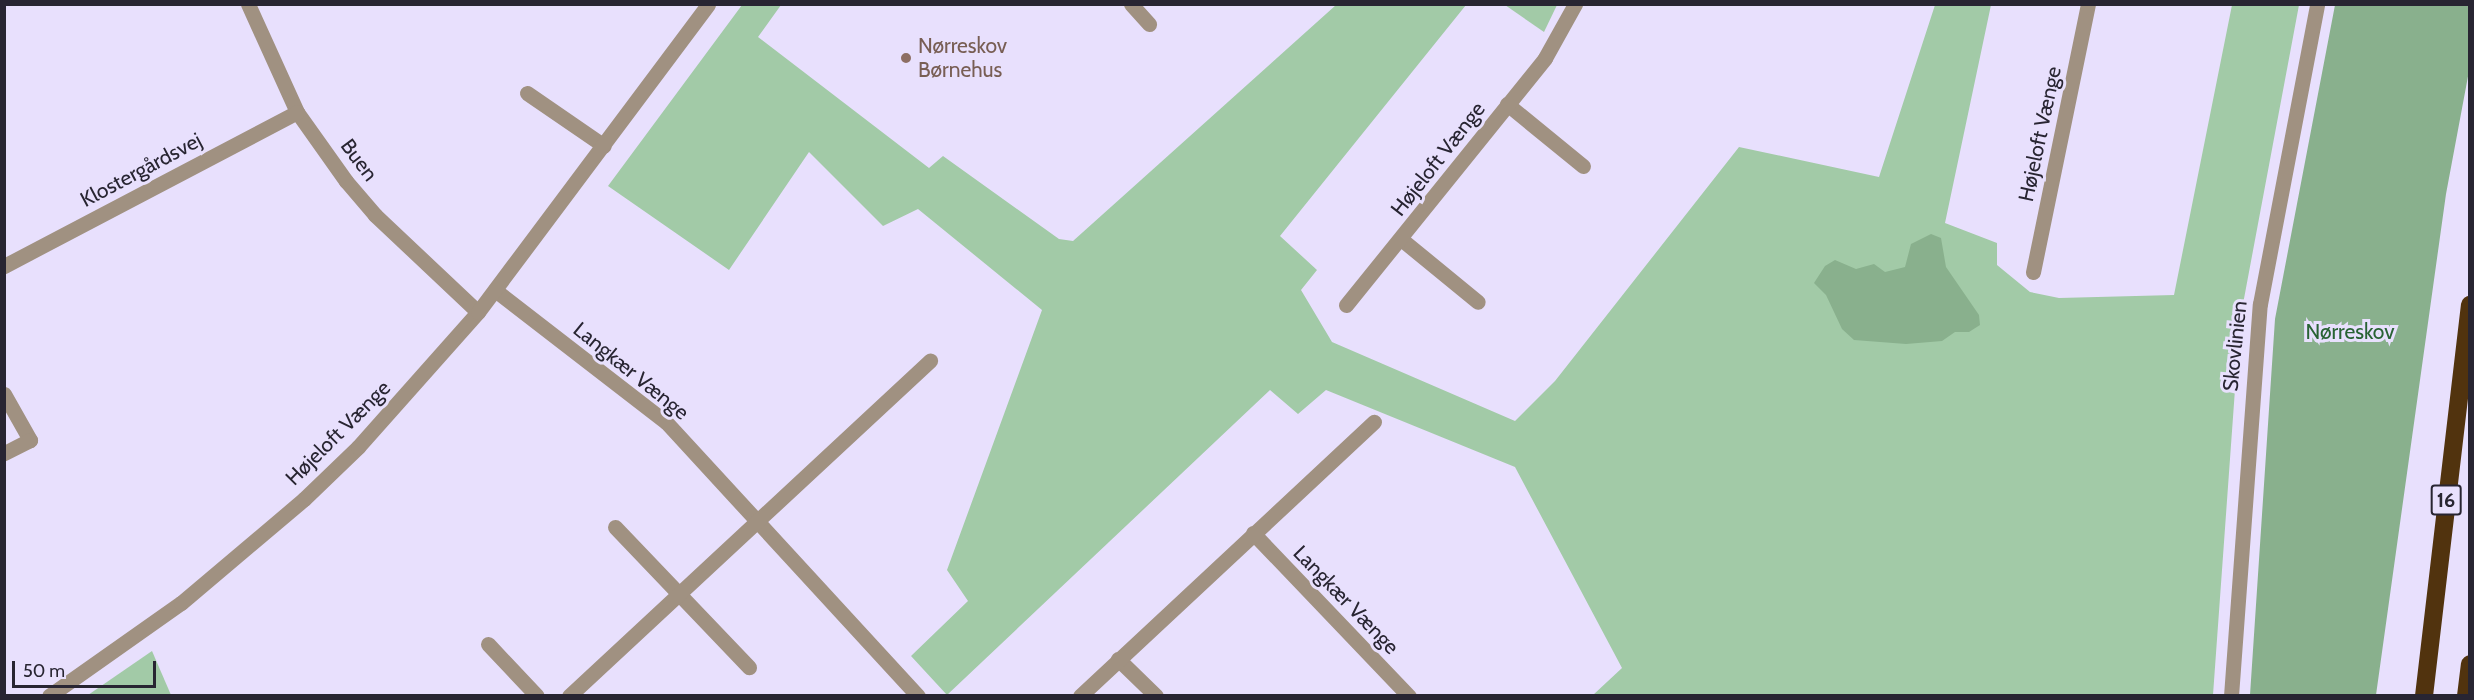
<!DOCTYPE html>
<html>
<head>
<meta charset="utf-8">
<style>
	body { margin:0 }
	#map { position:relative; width:2474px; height:700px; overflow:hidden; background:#e8e0fd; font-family:Cabin,sans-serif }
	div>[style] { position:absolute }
	.green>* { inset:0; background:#a2caa7 }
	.forest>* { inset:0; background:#89b08d }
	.minor>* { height:15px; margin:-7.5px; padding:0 7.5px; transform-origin:7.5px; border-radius:7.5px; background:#a09181 }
	.tertiary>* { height:15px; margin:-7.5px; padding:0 7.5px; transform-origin:7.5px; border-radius:7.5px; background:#a09181 }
	.motorway>* { height:18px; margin:-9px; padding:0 9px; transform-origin:9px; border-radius:9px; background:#51330e }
	.dots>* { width:16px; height:16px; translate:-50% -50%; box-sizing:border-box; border:3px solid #e8e0fd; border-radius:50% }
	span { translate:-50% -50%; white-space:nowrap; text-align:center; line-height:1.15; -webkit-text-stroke:6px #e8e0fd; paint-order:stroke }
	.shield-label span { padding:2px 4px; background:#e8e0fd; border:2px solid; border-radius:4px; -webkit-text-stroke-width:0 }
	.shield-label { font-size:20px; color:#282532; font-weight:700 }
	.education-label { font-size:21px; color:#785e54 }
	.left { translate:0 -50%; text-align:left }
	.street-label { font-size:21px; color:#282532 }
	.park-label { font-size:21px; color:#296334 }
	.frame { position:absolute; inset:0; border:6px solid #282532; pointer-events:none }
	.scale { position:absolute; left:12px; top:661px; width:144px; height:27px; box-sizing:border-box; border:3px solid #282532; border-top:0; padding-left:8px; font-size:18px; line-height:21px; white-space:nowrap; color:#282532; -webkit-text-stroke:4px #e8e0fd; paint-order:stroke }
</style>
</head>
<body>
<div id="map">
	<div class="green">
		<i style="clip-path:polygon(742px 5px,781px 5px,758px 37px,929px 168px,943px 156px,1059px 239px,1073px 241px,1336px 5px,1466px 5px,1280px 236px,1317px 270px,1301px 290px,1332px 342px,1515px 421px,1555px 381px,1739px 147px,1879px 177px,1935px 5px,1991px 5px,1945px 223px,1997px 243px,1997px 265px,2030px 292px,2059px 298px,2174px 295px,2232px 5px,2299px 5px,2240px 320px,2213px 695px,1593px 695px,1622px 668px,1515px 467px,1326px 390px,1298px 414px,1270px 390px,947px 695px,911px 656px,968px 601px,947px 570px,1042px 310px,918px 209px,883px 226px,809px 152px,729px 270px,608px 186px)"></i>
		<i style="clip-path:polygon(1505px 5px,1557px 5px,1544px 32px)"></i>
		<i style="clip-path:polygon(152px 651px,171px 695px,88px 695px)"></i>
	</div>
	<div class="forest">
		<i style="clip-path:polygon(2335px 5px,2469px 5px,2469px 71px,2446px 194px,2376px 695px,2250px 695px,2275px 319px)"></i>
		<i style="clip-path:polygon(1931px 234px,1941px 238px,1946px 267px,1979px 315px,1980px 325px,1969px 332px,1955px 332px,1942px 341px,1906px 344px,1854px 340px,1842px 329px,1826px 295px,1814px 283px,1825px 266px,1835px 260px,1856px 269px,1874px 264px,1885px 272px,1905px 267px,1911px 244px)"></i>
	</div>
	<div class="minor">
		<i style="left:248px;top:4px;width:119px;rotate:65.6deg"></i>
		<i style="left:297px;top:112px;width:85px;rotate:54.6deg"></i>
		<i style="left:346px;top:181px;width:45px;rotate:49.5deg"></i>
		<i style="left:375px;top:215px;width:141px;rotate:43.3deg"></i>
		<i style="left:1131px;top:4px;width:27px;rotate:48deg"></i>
		<i style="left:527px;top:93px;width:93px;rotate:34.5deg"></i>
		<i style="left:1507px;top:104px;width:98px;rotate:39.2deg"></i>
		<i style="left:1401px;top:239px;width:99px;rotate:39.3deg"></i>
		<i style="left:4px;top:266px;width:331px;rotate:-27.7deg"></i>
		<i style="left:2033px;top:272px;width:274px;rotate:-78.4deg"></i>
		<i style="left:495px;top:290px;width:216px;rotate:37.7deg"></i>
		<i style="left:666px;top:422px;width:372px;rotate:47.4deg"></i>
		<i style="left:1346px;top:305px;width:317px;rotate:-51.1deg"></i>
		<i style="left:1545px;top:58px;width:62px;rotate:-60.9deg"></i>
		<i style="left:4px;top:394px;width:53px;rotate:60.5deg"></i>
		<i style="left:30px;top:440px;width:29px;rotate:153deg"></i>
		<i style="left:615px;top:527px;width:194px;rotate:46.3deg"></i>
		<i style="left:1253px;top:533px;width:226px;rotate:46.3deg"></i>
		<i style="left:488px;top:644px;width:71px;rotate:46.7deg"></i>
		<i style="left:1118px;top:659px;width:53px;rotate:44.2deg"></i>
		<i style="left:569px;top:696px;width:493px;rotate:-42.9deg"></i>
		<i style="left:1080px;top:696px;width:402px;rotate:-43deg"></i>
	</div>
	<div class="tertiary">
		<i style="left:49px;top:696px;width:161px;rotate:-35.2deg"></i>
		<i style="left:181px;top:603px;width:161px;rotate:-40.2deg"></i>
		<i style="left:304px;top:499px;width:75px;rotate:-43.9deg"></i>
		<i style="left:358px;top:447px;width:181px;rotate:-48.4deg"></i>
		<i style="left:478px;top:312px;width:384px;rotate:-53.2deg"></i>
		<i style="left:2231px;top:696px;width:393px;rotate:-85.8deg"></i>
		<i style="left:2260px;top:304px;width:305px;rotate:-79.2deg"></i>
	</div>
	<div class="motorway">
		<i style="left:2424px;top:696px;width:394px;rotate:-83.3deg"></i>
		<i style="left:2466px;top:696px;width:32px;rotate:-83deg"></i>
	</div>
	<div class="dots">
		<i style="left:906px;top:58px;background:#8d6e63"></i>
	</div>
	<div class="shield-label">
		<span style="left:2446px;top:500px">16</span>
	</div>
	<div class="education-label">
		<span class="left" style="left:918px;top:58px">Nørreskov<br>Børnehus</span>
	</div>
	<div class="street-label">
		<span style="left:2040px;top:134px;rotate:-78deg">Højeloft Vænge</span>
		<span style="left:1438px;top:159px;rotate:-52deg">Højeloft Vænge</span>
		<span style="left:359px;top:160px;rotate:53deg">Buen</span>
		<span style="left:141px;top:170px;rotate:-28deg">Klostergårdsvej</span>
		<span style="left:2235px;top:346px;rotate:-84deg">Skovlinien</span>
		<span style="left:631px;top:371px;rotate:39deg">Langkær Vænge</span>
		<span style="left:338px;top:433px;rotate:-45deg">Højeloft Vænge</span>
		<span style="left:1346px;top:600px;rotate:46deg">Langkær Vænge</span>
	</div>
	<div class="park-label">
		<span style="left:2350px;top:332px">Nørreskov</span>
	</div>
	<div class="frame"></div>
	<div class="scale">50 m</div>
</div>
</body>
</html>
